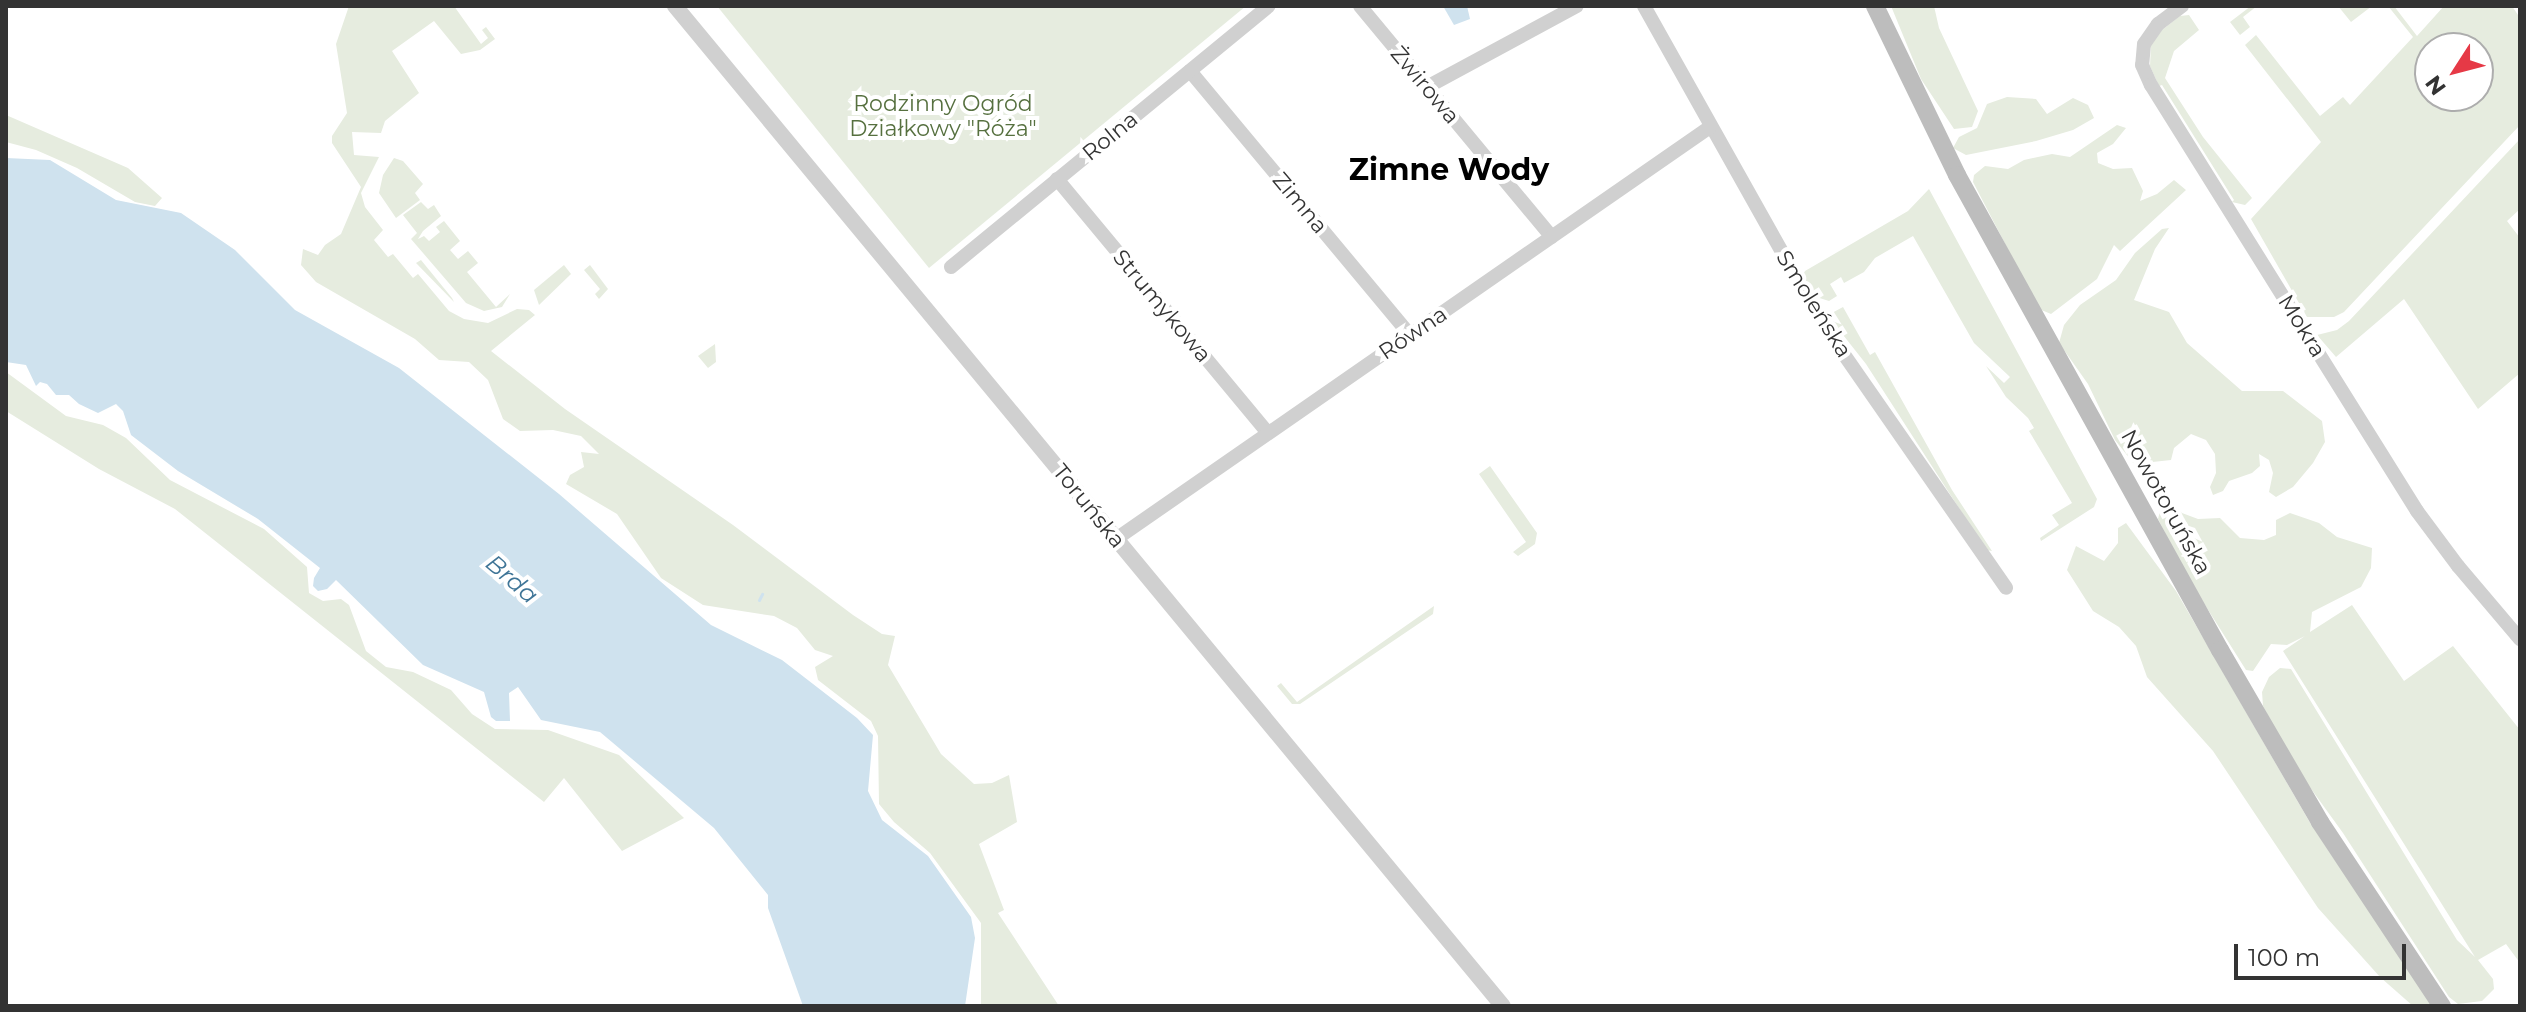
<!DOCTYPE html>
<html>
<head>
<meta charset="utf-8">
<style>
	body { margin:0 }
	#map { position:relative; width:2526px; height:1012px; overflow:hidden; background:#fff; font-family:Montserrat,sans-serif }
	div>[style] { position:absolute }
	.green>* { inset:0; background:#e6ecdf }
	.water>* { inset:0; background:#cfe2ee }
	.stream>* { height:3px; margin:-1.5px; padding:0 1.5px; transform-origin:1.5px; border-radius:1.5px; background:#cfe2ee }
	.minor>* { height:14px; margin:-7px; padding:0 7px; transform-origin:7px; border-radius:7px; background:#d0d0d0 }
	.tertiary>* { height:16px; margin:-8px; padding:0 8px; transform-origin:8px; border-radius:8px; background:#d0d0d0 }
	.secondary>* { height:18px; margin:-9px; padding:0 9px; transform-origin:9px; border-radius:9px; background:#bdbdbd }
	span { translate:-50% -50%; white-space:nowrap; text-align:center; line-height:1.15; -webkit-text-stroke:8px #fff; paint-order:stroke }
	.street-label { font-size:22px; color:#333 }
	.park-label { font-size:22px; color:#56703f }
	.water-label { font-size:24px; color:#3f7597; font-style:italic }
	.district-label { font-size:30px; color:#000; font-weight:700 }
	.frame { position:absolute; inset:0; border:8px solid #333; pointer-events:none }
	.north { position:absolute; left:2414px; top:32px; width:80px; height:80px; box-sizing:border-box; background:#fff; border:2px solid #adadad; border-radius:50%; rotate:234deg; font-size:22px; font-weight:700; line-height:32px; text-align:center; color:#333 }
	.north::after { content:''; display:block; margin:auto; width:28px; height:36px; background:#e63946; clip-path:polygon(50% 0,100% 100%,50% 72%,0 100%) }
	.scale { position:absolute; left:2234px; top:944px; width:172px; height:36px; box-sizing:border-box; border:4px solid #333; border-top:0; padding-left:10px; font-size:24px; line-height:28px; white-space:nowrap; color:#333; -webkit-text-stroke:6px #fff; paint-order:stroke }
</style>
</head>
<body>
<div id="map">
	<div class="green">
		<i style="clip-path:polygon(349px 6px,454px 6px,481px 44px,488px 38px,482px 30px,486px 27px,495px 39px,480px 50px,461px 54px,434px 21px,392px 51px,419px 93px,385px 121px,381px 133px,352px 132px,354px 155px,379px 157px,361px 193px,365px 207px,383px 230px,374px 240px,388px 257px,393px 254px,413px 278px,418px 274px,449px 311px,464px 319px,488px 323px,517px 309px,529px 310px,535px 315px,491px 351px,565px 409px,733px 525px,853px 615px,882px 634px,895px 636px,888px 665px,941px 754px,974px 784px,992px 783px,1009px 775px,1017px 822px,979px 844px,1004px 910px,998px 913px,1059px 1006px,981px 1006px,981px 923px,930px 853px,894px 822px,879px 804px,878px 736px,871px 721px,818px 680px,815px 667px,833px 656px,815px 650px,797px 628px,774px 616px,703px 605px,661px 578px,617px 514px,566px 484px,570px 475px,584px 467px,581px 452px,599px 454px,581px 436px,553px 430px,520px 431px,503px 419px,488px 380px,469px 362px,439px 360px,415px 339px,316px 282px,301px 265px,303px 249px,318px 255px,325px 245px,341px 234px,361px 187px,332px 143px,332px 136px,347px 113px,336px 44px)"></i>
		<i style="clip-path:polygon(717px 6px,1246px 6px,929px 268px)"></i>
		<i style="clip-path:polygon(1891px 6px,1934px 6px,1939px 28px,1978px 111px,1972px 127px,1954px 129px,1921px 79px)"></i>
		<i style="clip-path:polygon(2251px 6px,2257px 6px,2243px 17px,2250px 27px,2240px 35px,2230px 22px)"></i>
		<i style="clip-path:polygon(2338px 6px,2372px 6px,2351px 22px)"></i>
		<i style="clip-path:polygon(evenodd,2388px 6px,2394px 6px,2417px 36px,2444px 6px,2512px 6px,2520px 18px,2520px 125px,2344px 312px,2334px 317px,2307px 317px,2251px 219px,2321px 142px,2245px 45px,2256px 35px,2320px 116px,2343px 97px,2350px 105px,2413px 37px,2388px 6px,2430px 48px,2478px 48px,2478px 96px,2430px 96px,2430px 48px)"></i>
		<i style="clip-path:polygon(2189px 15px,2199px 30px,2174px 51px,2165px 78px,2203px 137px,2252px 198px,2245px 205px,2232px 202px,2234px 200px,2162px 85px,2159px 86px,2150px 66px,2151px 44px,2162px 30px,2180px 16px)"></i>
		<i style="clip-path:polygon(2007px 97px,2036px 99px,2047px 114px,2073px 98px,2088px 105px,2094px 118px,2073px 130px,2036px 141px,1966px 155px,1953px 148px,1959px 137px,1977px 128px,1987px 104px)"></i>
		<i style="clip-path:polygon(6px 115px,128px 168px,162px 198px,155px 206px,135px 202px,77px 168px,36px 150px,6px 142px)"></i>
		<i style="clip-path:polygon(2117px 125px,2126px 128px,2113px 144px,2097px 153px,2098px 163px,2113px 169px,2132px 168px,2143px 191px,2140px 201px,2157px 194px,2174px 180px,2186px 190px,2120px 251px,2114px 245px,2097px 279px,2051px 314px,2039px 309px,1973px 182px,1974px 175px,1985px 166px,2008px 169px,2024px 160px,2052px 154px,2070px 157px)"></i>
		<i style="clip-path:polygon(2520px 139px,2520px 209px,2507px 221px,2520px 238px,2520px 373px,2478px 409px,2404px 299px,2336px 357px,2317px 335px,2337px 330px,2349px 321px)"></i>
		<i style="clip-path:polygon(394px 158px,403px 161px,423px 184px,415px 193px,420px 200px,396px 218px,379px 193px,383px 175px)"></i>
		<i style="clip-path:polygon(1929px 189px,2097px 499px,2094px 507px,2041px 541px,2040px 538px,2059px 525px,2052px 515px,2072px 503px,2029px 431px,2034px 428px,2028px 418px,2006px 397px,1986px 366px,2004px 383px,2010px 377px,1974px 343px,1913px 236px,1875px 258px,1864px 272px,1844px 283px,1841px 277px,1830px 284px,1837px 296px,1829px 301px,1810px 295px,1801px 279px,1805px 271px,1908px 211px)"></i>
		<i style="clip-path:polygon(421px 202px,428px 209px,434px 205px,441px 216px,423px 231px,418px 239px,424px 236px,429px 241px,440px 232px,436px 227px,444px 221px,460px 241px,450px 250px,458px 259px,468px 251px,478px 263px,467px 272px,496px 307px,510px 294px,502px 307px,484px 311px,466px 303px,411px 239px,417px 233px,403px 215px)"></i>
		<i style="clip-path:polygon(2169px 228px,2155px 249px,2134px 300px,2169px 312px,2187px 343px,2242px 391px,2283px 391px,2322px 421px,2325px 442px,2313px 463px,2293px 487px,2276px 497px,2269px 492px,2273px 473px,2269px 460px,2259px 454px,2260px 466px,2252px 473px,2229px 481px,2223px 491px,2213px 495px,2210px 487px,2216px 473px,2215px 454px,2206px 440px,2191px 434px,2174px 448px,2171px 460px,2134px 464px,2115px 440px,2088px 384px,2059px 343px,2064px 325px,2080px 305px,2116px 280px,2135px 253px,2162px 229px)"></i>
		<i style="clip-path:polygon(421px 260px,452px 298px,454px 302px,416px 263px)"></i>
		<i style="clip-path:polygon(564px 265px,571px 274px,539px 305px,534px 290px)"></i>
		<i style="clip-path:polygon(590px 265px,608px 289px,599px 299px,595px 294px,600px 289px,584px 270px)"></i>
		<i style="clip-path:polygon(1843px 307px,1870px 355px,1875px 352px,1952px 490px,1992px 551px,1986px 550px,1866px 364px,1832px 321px,1830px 314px)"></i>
		<i style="clip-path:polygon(715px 344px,716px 362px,708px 368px,698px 356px)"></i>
		<i style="clip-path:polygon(6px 372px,66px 416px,103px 425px,126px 438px,170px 480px,264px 529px,307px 567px,309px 593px,323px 601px,341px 599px,349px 605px,366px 651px,386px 667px,413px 672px,451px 690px,472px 714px,495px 729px,548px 730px,619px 755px,684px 818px,622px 851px,564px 778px,544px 802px,175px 509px,99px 469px,6px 411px)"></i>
		<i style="clip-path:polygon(1490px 466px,1537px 533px,1535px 544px,1518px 556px,1513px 552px,1526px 542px,1479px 474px)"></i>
		<i style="clip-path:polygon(2162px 503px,2172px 503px,2182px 513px,2198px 519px,2220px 518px,2240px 538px,2264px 540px,2276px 535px,2276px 520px,2290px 513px,2319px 523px,2337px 537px,2372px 548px,2371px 568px,2361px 587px,2312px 612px,2310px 632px,2352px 605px,2404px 681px,2453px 646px,2520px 730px,2520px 963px,2506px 944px,2478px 960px,2493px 979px,2494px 989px,2482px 1001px,2458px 1004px,2449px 997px,2343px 833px,2296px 768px,2263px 706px,2262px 692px,2269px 677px,2280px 668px,2291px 669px,2457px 940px,2475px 957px,2283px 651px,2305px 636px,2287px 645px,2271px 644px,2253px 671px,2246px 670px,2188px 578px,2158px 519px)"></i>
		<i style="clip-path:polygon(2126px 523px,2176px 591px,2309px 821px,2432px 1006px,2413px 1006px,2380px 977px,2318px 908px,2213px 751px,2147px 677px,2136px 646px,2119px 627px,2093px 611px,2067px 570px,2076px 546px,2104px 561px,2118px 543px,2118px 528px)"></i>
		<i style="clip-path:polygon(1434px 606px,1433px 614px,1300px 704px,1292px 704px,1277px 686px,1281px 683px,1297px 702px)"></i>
	</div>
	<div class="water">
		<i style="clip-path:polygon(1443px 6px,1467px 6px,1470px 19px,1454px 25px)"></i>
		<i style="clip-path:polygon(6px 158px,50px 160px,116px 200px,181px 213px,235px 250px,295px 310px,399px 368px,559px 494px,711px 625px,782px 660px,857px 718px,873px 735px,868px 791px,882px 820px,928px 856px,971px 917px,975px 938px,965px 1006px,803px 1006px,768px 908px,768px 895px,714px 828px,600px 732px,541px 720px,518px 687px,509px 693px,510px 721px,496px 721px,491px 717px,484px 692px,423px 665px,336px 580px,327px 589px,318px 591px,313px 586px,314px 578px,320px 568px,258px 519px,178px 471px,131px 435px,123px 411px,116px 404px,98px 413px,79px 404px,69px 395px,56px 395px,47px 384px,40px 382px,36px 386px,26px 365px,6px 362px)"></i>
	</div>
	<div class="stream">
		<i style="left:759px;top:600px;width:7px;rotate:-63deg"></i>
	</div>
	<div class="minor">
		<i style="left:1360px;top:6px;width:300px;rotate:50.3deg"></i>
		<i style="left:1644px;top:6px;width:360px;rotate:60.7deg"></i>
		<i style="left:1820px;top:320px;width:326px;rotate:55.2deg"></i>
		<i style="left:2182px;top:6px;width:30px;rotate:143deg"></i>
		<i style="left:2158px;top:24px;width:24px;rotate:125deg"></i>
		<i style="left:2144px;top:44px;width:21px;rotate:95deg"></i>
		<i style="left:2142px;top:65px;width:22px;rotate:66deg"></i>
		<i style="left:2151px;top:85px;width:502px;rotate:58.02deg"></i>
		<i style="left:2417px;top:511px;width:69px;rotate:53.3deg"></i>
		<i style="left:2458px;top:566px;width:96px;rotate:49.7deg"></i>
		<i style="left:1190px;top:71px;width:344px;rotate:50.2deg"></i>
		<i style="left:1427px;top:87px;width:170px;rotate:-28.4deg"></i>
		<i style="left:1057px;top:179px;width:329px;rotate:50.3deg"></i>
		<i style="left:951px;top:267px;width:411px;rotate:-39.4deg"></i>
		<i style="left:1116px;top:539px;width:723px;rotate:-34.75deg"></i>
	</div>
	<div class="tertiary">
		<i style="left:675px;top:6px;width:1298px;rotate:50.38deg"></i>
	</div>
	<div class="secondary">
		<i style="left:1875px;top:6px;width:188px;rotate:64.1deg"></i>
		<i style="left:1957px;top:175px;width:543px;rotate:61.03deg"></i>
		<i style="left:2220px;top:650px;width:199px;rotate:59.8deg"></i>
		<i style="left:2320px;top:822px;width:221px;rotate:56.5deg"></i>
	</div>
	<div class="street-label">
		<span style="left:1425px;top:85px;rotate:50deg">Żwirowa</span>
		<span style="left:1110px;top:136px;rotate:-39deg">Rolna</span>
		<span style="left:1300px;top:203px;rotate:50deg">Zimna</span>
		<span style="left:1814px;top:304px;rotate:58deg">Smoleńska</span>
		<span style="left:1162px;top:306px;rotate:50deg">Strumykowa</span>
		<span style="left:2302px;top:326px;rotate:58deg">Mokra</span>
		<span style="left:1413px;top:333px;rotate:-34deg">Równa</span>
		<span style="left:2166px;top:502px;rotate:61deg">Nowotoruńska</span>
		<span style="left:1089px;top:506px;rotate:51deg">Toruńska</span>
	</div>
	<div class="park-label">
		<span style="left:943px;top:116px">Rodzinny Ogród<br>Działkowy "Róża"</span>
	</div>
	<div class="water-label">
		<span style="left:512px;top:579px;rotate:41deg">Brda</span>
	</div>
	<div class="district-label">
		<span style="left:1449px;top:170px">Zimne Wody</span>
	</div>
	<div class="frame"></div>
	<div class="north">N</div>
	<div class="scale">100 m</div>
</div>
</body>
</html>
